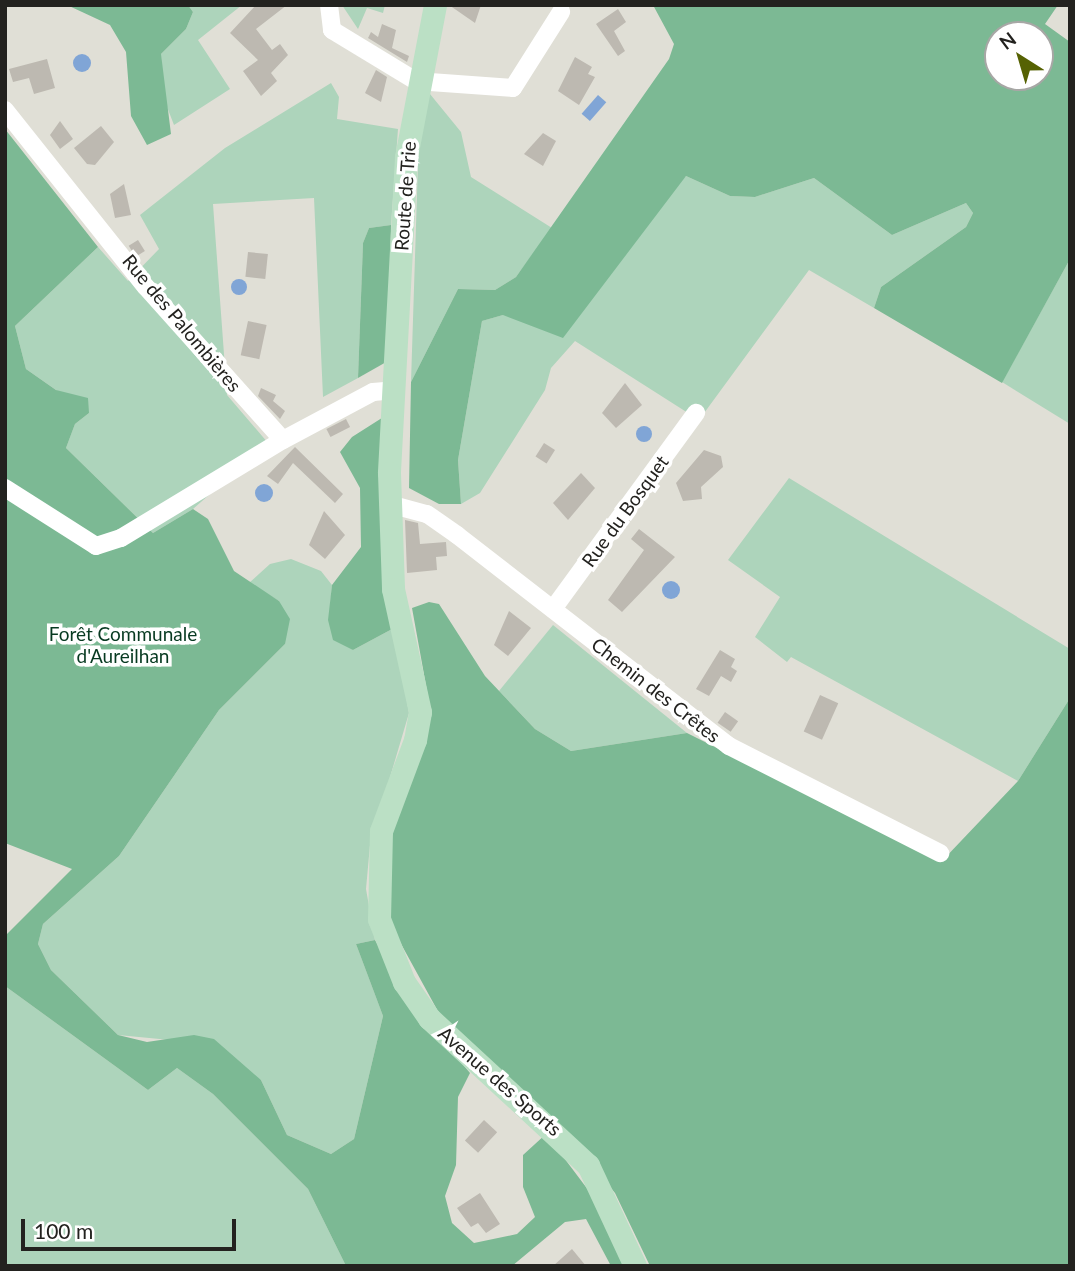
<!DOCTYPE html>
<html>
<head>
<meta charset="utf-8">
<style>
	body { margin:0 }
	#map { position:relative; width:1075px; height:1271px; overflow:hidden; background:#e0dfd6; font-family:Lato,sans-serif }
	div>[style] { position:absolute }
	.green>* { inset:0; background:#add4bb }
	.forest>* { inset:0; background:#7cb994 }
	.water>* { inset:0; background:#80a5d6; transform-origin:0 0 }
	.round { border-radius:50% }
	.building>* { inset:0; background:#bdb9b1; transform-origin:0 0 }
	.minor>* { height:18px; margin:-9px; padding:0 9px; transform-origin:9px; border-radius:9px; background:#fff }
	.major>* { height:23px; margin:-11.5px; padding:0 11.5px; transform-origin:11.5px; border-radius:11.5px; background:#bbe0c5 }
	span { translate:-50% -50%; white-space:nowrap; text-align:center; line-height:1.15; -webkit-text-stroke:7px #fff; paint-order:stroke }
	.street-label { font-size:19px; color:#23221f }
	.park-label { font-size:19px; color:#073a21 }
	.frame { position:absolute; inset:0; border:7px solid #23221f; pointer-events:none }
	.north { position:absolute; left:984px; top:21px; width:70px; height:70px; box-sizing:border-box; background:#fff; border:2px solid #a7a7a5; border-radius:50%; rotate:323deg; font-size:19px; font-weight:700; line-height:28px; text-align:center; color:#23221f }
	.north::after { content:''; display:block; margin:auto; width:24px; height:32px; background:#566203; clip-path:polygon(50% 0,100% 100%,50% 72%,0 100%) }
	.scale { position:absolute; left:21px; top:1219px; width:215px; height:32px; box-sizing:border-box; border:4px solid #23221f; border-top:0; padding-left:9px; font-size:21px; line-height:24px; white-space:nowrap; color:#23221f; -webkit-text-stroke:5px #fff; paint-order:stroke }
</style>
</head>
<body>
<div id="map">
	<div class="green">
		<i style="clip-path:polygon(188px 5px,242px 5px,198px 40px,230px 89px,174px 125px,162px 94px,161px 54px,186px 29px,193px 12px)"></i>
		<i style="clip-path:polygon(342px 5px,385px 5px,383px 13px,367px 8px,358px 29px)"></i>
		<i style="clip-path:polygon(331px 83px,339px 97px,337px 119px,398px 129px,391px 225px,369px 228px,363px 243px,358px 378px,323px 397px,314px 198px,213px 204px,227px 395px,268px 443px,193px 509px,153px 533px,66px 448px,75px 424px,89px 413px,26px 369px,15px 326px,98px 247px,128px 281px,159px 249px,140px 215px,225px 148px)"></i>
		<i style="clip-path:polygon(430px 94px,461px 132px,471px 177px,552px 228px,516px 277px,495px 290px,458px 289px,411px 382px,419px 131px,424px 95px)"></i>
		<i style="clip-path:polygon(686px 176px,730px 196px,755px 197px,814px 178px,892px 235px,966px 203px,973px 213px,966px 227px,881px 287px,874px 308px,809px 270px,699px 420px,575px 341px,551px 368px,545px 390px,480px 493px,461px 504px,458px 460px,482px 321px,503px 315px)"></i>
		<i style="clip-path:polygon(1070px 259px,1070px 424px,1002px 382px)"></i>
		<i style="clip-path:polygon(789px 478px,1070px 649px,1070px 698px,1018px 781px,791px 657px,787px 662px,755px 637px,780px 597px,728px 560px)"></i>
		<i style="clip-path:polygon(291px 559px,321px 571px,332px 585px,329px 620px,353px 650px,394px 628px,409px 713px,370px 845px,366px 889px,375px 940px,356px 944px,383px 1016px,354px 1139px,331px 1154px,287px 1135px,261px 1080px,170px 1040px,118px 1035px,51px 970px,38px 944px,43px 924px,119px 856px,219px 710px,285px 644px,279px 601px,249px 583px,270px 564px)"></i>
		<i style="clip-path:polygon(553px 625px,687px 733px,571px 751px,535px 729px,499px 691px)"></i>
		<i style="clip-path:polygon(5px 986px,148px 1090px,177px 1068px,213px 1094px,308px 1189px,346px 1266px,5px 1266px)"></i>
	</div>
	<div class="forest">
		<i style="clip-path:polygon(67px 5px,188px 5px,193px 12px,186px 29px,161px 54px,171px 134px,147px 145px,131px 116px,126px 52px,110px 25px)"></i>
		<i style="clip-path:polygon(evenodd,653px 5px,1058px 5px,1045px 24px,1070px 42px,1070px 259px,1002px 383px,874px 308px,881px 287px,966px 227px,973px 213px,966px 203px,892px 235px,814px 178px,755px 197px,730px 196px,686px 176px,563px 338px,503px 315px,482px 321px,458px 460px,461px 504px,439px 504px,409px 488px,411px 382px,458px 289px,495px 290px,516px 277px,669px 59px,674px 44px,653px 5px,1040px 35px,1040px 77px,998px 77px,998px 35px,1040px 35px)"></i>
		<i style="clip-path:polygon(5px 129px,98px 247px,15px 326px,26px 369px,56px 390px,88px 398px,89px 413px,75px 424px,66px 448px,153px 533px,193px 509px,208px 519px,234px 571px,279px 601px,290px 619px,285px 644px,219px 710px,119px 856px,43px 924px,38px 944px,51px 970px,118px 1035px,147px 1042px,194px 1035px,214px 1039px,261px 1080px,287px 1135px,331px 1154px,354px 1139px,383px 1016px,356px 944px,375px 940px,414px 1006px,470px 1073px,458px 1097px,456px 1165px,445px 1196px,452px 1223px,474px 1243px,517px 1234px,535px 1217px,523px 1187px,523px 1155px,546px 1134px,598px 1203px,629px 1266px,611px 1266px,586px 1219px,565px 1222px,512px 1266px,346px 1266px,308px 1189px,213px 1094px,177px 1068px,148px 1090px,5px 986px,5px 936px,72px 869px,5px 843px)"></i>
		<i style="clip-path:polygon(391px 225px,388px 361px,358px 378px,363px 243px,369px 228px)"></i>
		<i style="clip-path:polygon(385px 416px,394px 628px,353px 650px,333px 640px,328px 620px,332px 585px,361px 547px,360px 488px,340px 452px,352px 437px)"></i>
		<i style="clip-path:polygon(429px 602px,439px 604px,485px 676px,535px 729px,571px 751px,687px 733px,942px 861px,1018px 781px,1070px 698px,1070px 1266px,650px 1266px,615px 1193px,559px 1124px,440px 1015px,389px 922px,390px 840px,429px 702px,412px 608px)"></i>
	</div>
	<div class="water">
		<i class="round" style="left:73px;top:54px;width:18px;height:18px"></i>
		<i style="left:598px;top:95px;width:11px;height:25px;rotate:41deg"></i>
		<i class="round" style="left:231px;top:279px;width:16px;height:16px"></i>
		<i class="round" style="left:636px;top:426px;width:16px;height:16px"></i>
		<i class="round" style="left:255px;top:484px;width:18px;height:18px"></i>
		<i class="round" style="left:662px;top:581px;width:18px;height:18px"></i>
	</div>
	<div class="building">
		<i style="clip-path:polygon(256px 5px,287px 5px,256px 29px,272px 50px,280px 44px,288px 55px,271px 73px,277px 81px,261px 96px,243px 71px,258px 60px,230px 33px)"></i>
		<i style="clip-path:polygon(449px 5px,481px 5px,475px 23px)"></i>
		<i style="clip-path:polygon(618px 9px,626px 22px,614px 31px,625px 51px,618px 56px,596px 24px)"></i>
		<i style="clip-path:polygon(382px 24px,396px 30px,392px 48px,409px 56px,407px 62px,368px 38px,371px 32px,378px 37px)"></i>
		<i style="clip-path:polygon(575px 57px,592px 67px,588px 74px,595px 77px,579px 105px,558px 91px)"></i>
		<i style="clip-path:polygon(47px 59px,55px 88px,34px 94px,29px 78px,13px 82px,9px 69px)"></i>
		<i style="clip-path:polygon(376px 70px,387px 77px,381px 102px,365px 93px)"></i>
		<i style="clip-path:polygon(60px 121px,73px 139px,60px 149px,50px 135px)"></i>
		<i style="clip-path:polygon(101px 126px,114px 142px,95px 165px,87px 164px,74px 148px)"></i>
		<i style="clip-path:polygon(543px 133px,556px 141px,543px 166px,524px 154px)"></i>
		<i style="clip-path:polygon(124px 184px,131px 215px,115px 218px,110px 194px)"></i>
		<i style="left:138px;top:240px;width:13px;height:11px;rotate:58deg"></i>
		<i style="left:248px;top:252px;width:20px;height:25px;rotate:6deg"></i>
		<i style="left:248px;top:321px;width:19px;height:35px;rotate:12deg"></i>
		<i style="clip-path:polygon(625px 383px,642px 405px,616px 428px,602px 413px)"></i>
		<i style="clip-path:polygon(261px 388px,276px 395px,273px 401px,285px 411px,280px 419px,258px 396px)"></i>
		<i style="left:346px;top:419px;width:9px;height:22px;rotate:63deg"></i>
		<i style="left:544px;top:443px;width:13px;height:16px;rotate:32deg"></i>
		<i style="clip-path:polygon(295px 447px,343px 494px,335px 503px,293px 463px,278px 484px,267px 476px)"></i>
		<i style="clip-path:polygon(704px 450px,721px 456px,723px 467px,701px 487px,702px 499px,683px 501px,676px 483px)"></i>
		<i style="clip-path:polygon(581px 473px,595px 488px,568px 520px,553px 503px)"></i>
		<i style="clip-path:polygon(324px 511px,345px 535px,325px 559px,309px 545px)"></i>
		<i style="clip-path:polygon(405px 520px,418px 523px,420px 544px,446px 542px,447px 556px,436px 557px,437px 570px,407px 573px)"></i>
		<i style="clip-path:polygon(639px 529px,675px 557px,622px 612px,608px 600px,644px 550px,631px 539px)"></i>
		<i style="clip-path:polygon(509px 611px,531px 628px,508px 656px,494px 645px)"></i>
		<i style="clip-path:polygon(720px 650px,735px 659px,731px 667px,737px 671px,731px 682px,721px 676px,709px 696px,696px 689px)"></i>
		<i style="left:820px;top:695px;width:20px;height:40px;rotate:24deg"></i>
		<i style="left:725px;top:712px;width:16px;height:13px;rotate:35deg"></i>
		<i style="left:484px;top:1120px;width:18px;height:28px;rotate:43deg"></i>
		<i style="clip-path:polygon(480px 1193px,500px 1224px,486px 1233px,478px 1223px,471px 1227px,457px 1208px)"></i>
		<i style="clip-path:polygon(572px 1249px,586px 1266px,553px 1266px)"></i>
	</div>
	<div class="minor">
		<i style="left:329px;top:5px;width:25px;rotate:83deg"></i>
		<i style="left:332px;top:30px;width:98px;rotate:31.3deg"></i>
		<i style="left:416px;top:81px;width:97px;rotate:4.1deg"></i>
		<i style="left:513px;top:88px;width:90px;rotate:-57.7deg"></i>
		<i style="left:5px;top:110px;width:226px;rotate:51.5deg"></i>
		<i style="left:146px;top:287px;width:205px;rotate:48.2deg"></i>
		<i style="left:283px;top:440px;width:102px;rotate:-28.1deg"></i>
		<i style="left:373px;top:392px;width:21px;rotate:-5deg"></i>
		<i style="left:5px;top:488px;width:108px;rotate:32.5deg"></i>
		<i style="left:96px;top:546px;width:26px;rotate:-18deg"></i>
		<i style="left:121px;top:538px;width:189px;rotate:-31.2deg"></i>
		<i style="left:389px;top:504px;width:39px;rotate:15deg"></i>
		<i style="left:427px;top:514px;width:37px;rotate:35deg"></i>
		<i style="left:457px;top:535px;width:344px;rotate:37.8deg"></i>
		<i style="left:729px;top:746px;width:237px;rotate:26.9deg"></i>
		<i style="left:553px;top:609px;width:243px;rotate:-53.9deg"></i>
	</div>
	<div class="major">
		<i style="left:435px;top:5px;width:155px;rotate:100.8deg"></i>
		<i style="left:406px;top:157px;width:316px;rotate:93.1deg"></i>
		<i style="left:389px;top:473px;width:116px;rotate:88deg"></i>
		<i style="left:393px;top:589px;width:126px;rotate:77.6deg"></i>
		<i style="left:420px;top:712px;width:28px;rotate:100deg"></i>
		<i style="left:415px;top:740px;width:97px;rotate:110.5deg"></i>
		<i style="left:381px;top:831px;width:88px;rotate:91.3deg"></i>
		<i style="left:379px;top:919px;width:68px;rotate:68.4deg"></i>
		<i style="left:404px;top:982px;width:44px;rotate:55.2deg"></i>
		<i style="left:429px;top:1018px;width:217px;rotate:42.8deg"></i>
		<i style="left:588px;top:1165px;width:111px;rotate:65deg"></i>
	</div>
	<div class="street-label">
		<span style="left:405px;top:196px;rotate:-86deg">Route de Trie</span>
		<span style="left:182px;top:323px;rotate:50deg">Rue des Palombières</span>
		<span style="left:625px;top:511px;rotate:-54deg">Rue du Bosquet</span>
		<span style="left:656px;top:690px;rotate:38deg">Chemin des Crêtes</span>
		<span style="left:500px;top:1081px;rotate:41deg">Avenue des Sports</span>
	</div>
	<div class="park-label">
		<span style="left:123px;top:645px">Forêt Communale<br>d'Aureilhan</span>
	</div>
	<div class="frame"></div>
	<div class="north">N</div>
	<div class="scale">100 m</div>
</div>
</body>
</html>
